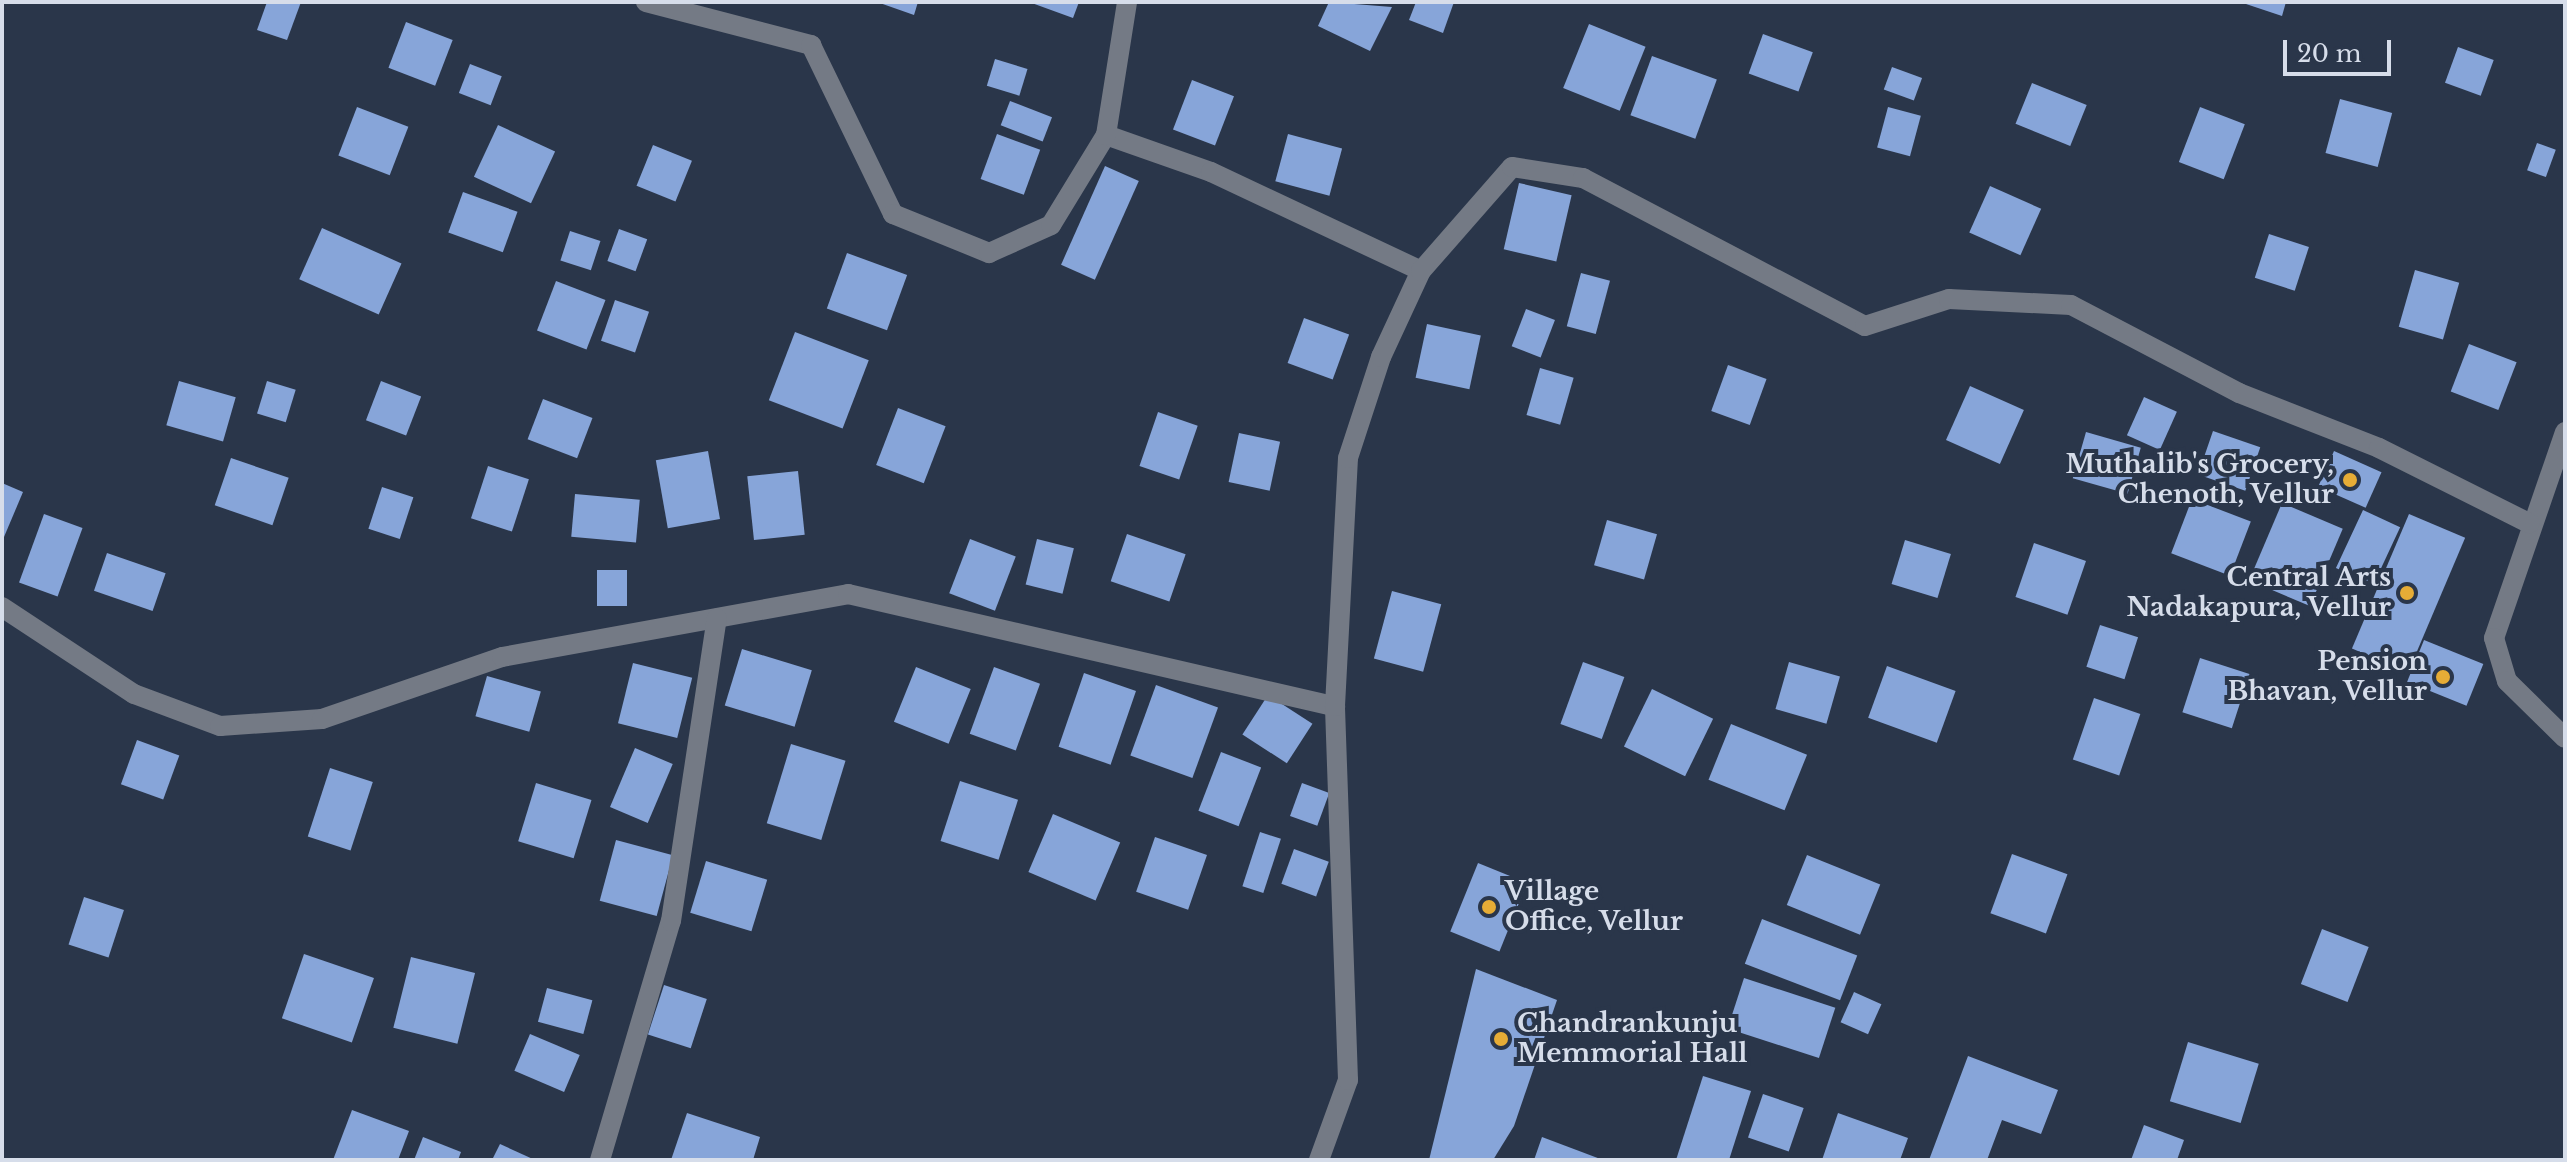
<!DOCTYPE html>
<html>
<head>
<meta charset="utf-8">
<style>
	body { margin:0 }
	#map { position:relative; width:2567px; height:1162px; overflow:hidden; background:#2a364a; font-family:"Libre Baskerville",serif }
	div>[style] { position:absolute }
	.building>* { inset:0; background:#87a5d9; transform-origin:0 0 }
	.minor>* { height:20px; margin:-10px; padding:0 10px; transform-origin:10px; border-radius:10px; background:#747a85 }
	.dots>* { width:22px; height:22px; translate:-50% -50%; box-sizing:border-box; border:4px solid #2a364a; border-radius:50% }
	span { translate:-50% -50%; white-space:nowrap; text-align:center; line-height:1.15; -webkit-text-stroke:8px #2a364a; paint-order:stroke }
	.poi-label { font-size:26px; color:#d6ddea; font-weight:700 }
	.right { translate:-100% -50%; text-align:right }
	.left { translate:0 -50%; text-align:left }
	.frame { position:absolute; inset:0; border:4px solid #d6ddea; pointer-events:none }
	.scale { position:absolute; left:2283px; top:40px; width:108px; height:36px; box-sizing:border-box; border:4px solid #d6ddea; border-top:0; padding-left:10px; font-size:24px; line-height:28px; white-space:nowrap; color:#d6ddea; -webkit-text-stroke:6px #2a364a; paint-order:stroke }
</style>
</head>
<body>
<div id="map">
	<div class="building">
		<i style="clip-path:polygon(267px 2px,301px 2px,287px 40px,257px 30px)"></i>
		<i style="clip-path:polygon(877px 2px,918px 2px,914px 15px)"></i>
		<i style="clip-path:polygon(1029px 2px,1079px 2px,1073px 18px)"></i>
		<i style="clip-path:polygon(1329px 2px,1392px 7px,1370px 51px,1318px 26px)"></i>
		<i style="clip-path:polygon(1416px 2px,1454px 2px,1443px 33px,1409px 20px)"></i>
		<i style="clip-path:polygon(2240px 2px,2286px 2px,2282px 16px)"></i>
		<i style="left:406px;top:22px;width:50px;height:49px;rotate:21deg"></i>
		<i style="left:1589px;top:24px;width:61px;height:69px;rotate:22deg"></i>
		<i style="left:1763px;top:34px;width:53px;height:42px;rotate:20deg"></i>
		<i style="left:2458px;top:47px;width:38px;height:38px;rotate:20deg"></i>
		<i style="left:1652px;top:56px;width:69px;height:63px;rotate:20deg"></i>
		<i style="left:995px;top:59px;width:34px;height:28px;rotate:17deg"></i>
		<i style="left:470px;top:64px;width:34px;height:31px;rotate:21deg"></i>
		<i style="left:1892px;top:67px;width:32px;height:24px;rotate:20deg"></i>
		<i style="left:1192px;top:80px;width:45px;height:53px;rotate:21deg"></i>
		<i style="left:2032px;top:83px;width:59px;height:44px;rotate:22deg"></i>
		<i style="left:2340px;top:99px;width:54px;height:56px;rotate:15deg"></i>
		<i style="left:1010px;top:101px;width:45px;height:26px;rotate:21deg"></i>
		<i style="left:357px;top:107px;width:55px;height:52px;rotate:21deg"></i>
		<i style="left:1888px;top:107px;width:34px;height:42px;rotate:15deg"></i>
		<i style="left:2200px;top:107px;width:48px;height:59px;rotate:21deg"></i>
		<i style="left:498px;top:125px;width:63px;height:57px;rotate:25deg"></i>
		<i style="left:997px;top:134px;width:46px;height:48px;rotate:20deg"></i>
		<i style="left:1288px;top:134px;width:56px;height:49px;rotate:15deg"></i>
		<i style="left:2537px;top:143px;width:20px;height:29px;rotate:20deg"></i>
		<i style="left:653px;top:145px;width:42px;height:44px;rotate:22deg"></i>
		<i style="left:1105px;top:166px;width:37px;height:108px;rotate:24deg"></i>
		<i style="left:1519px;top:183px;width:54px;height:68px;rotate:13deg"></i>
		<i style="left:1990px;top:186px;width:56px;height:51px;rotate:24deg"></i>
		<i style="left:463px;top:192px;width:58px;height:43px;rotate:20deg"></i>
		<i style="left:322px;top:228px;width:87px;height:56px;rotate:24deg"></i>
		<i style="left:619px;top:229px;width:30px;height:34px;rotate:20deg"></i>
		<i style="left:570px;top:231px;width:32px;height:31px;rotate:18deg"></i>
		<i style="left:2269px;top:234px;width:42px;height:46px;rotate:18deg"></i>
		<i style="left:847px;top:253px;width:64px;height:59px;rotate:20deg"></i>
		<i style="left:2415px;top:270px;width:46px;height:59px;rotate:16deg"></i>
		<i style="left:1581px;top:273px;width:30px;height:55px;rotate:15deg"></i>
		<i style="left:556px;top:281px;width:53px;height:53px;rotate:21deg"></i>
		<i style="left:615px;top:300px;width:36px;height:43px;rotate:19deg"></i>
		<i style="left:1526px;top:309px;width:31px;height:40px;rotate:21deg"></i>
		<i style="left:1304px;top:318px;width:48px;height:48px;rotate:20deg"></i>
		<i style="left:1427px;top:324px;width:55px;height:55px;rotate:12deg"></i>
		<i style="left:795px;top:332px;width:79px;height:73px;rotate:21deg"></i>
		<i style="left:2469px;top:344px;width:51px;height:51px;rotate:21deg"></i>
		<i style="left:1728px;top:365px;width:41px;height:49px;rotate:20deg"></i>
		<i style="left:1540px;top:368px;width:35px;height:49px;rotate:16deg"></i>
		<i style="left:179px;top:381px;width:59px;height:46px;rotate:16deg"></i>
		<i style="left:267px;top:381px;width:30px;height:34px;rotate:17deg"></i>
		<i style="left:381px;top:381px;width:43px;height:42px;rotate:21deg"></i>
		<i style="left:1970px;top:386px;width:59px;height:59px;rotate:24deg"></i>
		<i style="left:2144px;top:397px;width:36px;height:42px;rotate:24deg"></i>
		<i style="left:543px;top:399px;width:53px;height:43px;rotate:21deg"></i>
		<i style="left:898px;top:408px;width:51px;height:61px;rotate:21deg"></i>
		<i style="left:1158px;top:412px;width:42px;height:57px;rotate:19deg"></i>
		<i style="left:2213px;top:431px;width:50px;height:46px;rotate:19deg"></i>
		<i style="left:2086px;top:432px;width:57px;height:48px;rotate:16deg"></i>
		<i style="left:1239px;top:433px;width:42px;height:50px;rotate:12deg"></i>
		<i style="left:708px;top:451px;width:69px;height:53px;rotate:80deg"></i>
		<i style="left:2334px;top:451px;width:52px;height:39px;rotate:24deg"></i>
		<i style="left:231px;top:458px;width:61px;height:50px;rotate:19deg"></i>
		<i style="left:488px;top:466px;width:43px;height:55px;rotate:18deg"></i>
		<i style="left:798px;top:471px;width:64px;height:51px;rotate:84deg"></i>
		<i style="clip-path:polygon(2px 483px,23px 492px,4px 537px,2px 536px)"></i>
		<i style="left:382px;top:487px;width:33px;height:44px;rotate:18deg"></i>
		<i style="left:575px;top:494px;width:65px;height:43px;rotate:5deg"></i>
		<i style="left:2192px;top:499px;width:63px;height:58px;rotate:21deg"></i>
		<i style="left:2282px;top:503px;width:66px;height:84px;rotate:23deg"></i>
		<i style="left:2363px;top:510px;width:41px;height:64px;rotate:25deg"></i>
		<i style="left:44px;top:514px;width:41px;height:73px;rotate:20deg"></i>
		<i style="left:2409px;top:514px;width:61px;height:146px;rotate:23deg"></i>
		<i style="left:1607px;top:520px;width:52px;height:47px;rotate:16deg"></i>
		<i style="left:1127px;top:534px;width:62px;height:50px;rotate:19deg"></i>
		<i style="left:970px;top:539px;width:49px;height:58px;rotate:21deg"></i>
		<i style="left:1037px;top:539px;width:38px;height:47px;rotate:14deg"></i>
		<i style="left:1905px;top:540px;width:48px;height:46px;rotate:17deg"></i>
		<i style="left:2034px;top:543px;width:55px;height:57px;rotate:19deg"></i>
		<i style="left:107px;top:553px;width:62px;height:40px;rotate:19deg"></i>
		<i style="left:597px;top:570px;width:30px;height:36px"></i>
		<i style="left:1392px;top:591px;width:51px;height:70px;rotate:15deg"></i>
		<i style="left:2100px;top:625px;width:40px;height:44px;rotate:18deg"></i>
		<i style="left:2424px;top:640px;width:64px;height:45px;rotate:22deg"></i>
		<i style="left:742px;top:649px;width:73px;height:59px;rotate:17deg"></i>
		<i style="left:2200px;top:658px;width:52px;height:57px;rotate:18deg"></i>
		<i style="left:1583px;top:662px;width:44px;height:66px;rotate:20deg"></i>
		<i style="left:1789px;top:662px;width:53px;height:49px;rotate:16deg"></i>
		<i style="left:633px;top:663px;width:61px;height:62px;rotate:14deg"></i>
		<i style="left:1887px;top:666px;width:73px;height:55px;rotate:20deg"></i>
		<i style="left:916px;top:667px;width:59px;height:59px;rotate:22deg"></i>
		<i style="left:994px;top:667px;width:49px;height:71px;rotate:20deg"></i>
		<i style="left:1084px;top:673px;width:55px;height:78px;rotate:19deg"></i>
		<i style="left:487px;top:676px;width:56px;height:42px;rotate:16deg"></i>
		<i style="left:1156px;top:685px;width:66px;height:75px;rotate:20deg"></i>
		<i style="left:1652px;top:689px;width:68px;height:64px;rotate:26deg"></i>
		<i style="left:1268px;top:695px;width:53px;height:47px;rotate:33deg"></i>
		<i style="left:2094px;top:698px;width:49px;height:65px;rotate:19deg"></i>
		<i style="left:1731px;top:724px;width:82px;height:60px;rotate:22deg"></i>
		<i style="left:137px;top:740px;width:45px;height:47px;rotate:20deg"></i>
		<i style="left:791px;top:744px;width:57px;height:83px;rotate:17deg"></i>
		<i style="left:635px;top:748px;width:41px;height:64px;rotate:23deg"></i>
		<i style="left:1221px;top:752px;width:43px;height:63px;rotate:21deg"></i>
		<i style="left:330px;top:768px;width:45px;height:72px;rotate:18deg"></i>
		<i style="left:960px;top:781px;width:61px;height:63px;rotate:18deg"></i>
		<i style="left:536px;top:783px;width:58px;height:61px;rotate:17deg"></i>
		<i style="left:1302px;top:783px;width:29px;height:35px;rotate:20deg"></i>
		<i style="left:1053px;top:814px;width:73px;height:63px;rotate:23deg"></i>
		<i style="left:1260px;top:832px;width:22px;height:57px;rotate:18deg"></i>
		<i style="left:1155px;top:837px;width:55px;height:58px;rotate:19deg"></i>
		<i style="left:616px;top:840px;width:59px;height:63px;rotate:15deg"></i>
		<i style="left:1294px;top:849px;width:37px;height:37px;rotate:20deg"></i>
		<i style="left:2012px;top:854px;width:59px;height:63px;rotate:20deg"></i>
		<i style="left:1807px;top:855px;width:79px;height:54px;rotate:22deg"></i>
		<i style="left:706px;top:861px;width:64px;height:54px;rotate:17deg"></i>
		<i style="left:1478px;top:863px;width:53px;height:74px;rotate:22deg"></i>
		<i style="left:84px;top:897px;width:42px;height:50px;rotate:18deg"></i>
		<i style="left:1762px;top:919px;width:102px;height:48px;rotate:21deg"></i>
		<i style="left:2322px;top:929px;width:50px;height:59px;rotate:21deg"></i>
		<i style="left:304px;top:954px;width:74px;height:68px;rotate:19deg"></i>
		<i style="left:411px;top:957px;width:66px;height:73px;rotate:14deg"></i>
		<i style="clip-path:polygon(1476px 969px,1557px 1000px,1514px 1126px,1493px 1160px,1429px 1160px)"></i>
		<i style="left:1744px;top:978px;width:96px;height:53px;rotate:18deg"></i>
		<i style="left:664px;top:985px;width:45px;height:52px;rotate:18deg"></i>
		<i style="left:547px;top:988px;width:47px;height:35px;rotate:15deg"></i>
		<i style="left:1854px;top:992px;width:30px;height:33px;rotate:24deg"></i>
		<i style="left:530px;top:1034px;width:54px;height:40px;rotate:23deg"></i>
		<i style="left:2188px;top:1042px;width:74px;height:62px;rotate:17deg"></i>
		<i style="clip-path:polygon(1968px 1056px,2058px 1090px,2041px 1134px,2002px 1120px,1987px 1160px,1929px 1160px)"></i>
		<i style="clip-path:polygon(1703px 1076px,1751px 1091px,1729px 1160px,1676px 1160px)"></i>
		<i style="left:1763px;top:1094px;width:43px;height:46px;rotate:19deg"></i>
		<i style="clip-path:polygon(352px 1110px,409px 1131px,398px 1160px,333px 1160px)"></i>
		<i style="clip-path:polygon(687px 1113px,760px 1137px,753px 1160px,671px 1160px)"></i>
		<i style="clip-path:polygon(1838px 1113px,1908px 1138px,1900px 1160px,1822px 1160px)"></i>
		<i style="clip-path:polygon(2144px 1125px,2184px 1140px,2177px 1160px,2131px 1160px)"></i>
		<i style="clip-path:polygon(423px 1137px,461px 1152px,458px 1160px,414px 1160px)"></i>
		<i style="clip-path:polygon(1542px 1137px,1603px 1160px,1534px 1160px)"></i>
		<i style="clip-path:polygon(500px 1144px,535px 1160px,492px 1160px)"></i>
	</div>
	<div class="minor">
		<i style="left:646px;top:2px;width:171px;rotate:14.6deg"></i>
		<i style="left:811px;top:45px;width:188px;rotate:64.1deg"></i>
		<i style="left:893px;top:214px;width:104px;rotate:22.1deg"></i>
		<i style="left:989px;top:253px;width:68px;rotate:-24.3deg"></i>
		<i style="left:1051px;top:225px;width:105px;rotate:-58.6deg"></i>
		<i style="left:1106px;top:135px;width:111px;rotate:19.4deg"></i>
		<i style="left:1211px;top:172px;width:232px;rotate:25.2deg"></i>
		<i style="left:1106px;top:135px;width:135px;rotate:-81deg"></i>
		<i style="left:2565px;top:432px;width:218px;rotate:109deg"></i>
		<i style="left:2494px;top:638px;width:45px;rotate:73.2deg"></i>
		<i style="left:2507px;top:681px;width:81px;rotate:44.5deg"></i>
		<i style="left:2px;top:607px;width:158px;rotate:33.4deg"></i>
		<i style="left:134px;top:694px;width:92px;rotate:20.4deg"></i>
		<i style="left:220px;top:726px;width:102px;rotate:-3.9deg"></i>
		<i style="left:322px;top:719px;width:190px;rotate:-19deg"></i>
		<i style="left:502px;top:657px;width:352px;rotate:-10.3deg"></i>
		<i style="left:848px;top:594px;width:500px;rotate:13deg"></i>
		<i style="left:600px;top:1160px;width:249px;rotate:-73.5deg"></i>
		<i style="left:671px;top:921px;width:306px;rotate:-81.4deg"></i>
		<i style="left:1319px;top:1160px;width:85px;rotate:-70.1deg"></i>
		<i style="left:1348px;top:1080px;width:374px;rotate:-92deg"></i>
		<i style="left:1335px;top:706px;width:248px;rotate:-87deg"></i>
		<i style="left:1348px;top:458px;width:106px;rotate:-71.9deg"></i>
		<i style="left:1381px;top:357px;width:95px;rotate:-65.1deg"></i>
		<i style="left:1421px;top:271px;width:138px;rotate:-48.8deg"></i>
		<i style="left:1512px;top:167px;width:72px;rotate:8.8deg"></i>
		<i style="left:1583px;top:178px;width:318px;rotate:27.7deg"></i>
		<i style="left:1865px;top:326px;width:88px;rotate:-17.8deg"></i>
		<i style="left:1949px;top:299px;width:122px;rotate:2.8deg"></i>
		<i style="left:2071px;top:305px;width:190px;rotate:27.6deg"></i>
		<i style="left:2239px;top:393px;width:150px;rotate:21.4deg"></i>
		<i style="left:2379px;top:448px;width:168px;rotate:26.6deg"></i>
	</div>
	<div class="dots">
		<i style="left:2350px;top:480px;background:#e6ac36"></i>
		<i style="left:2407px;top:593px;background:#e6ac36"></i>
		<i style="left:2443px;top:677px;background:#e6ac36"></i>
		<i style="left:1489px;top:907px;background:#e6ac36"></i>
		<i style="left:1501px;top:1039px;background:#e6ac36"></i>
	</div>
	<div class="poi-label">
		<span class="right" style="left:2334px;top:480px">Muthalib's Grocery,<br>Chenoth, Vellur</span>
		<span class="right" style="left:2391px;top:593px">Central Arts<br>Nadakapura, Vellur</span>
		<span class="right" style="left:2427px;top:677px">Pension<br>Bhavan, Vellur</span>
		<span class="left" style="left:1505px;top:907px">Village<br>Office, Vellur</span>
		<span class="left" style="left:1517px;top:1039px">Chandrankunju<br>Memmorial Hall</span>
	</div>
	<div class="frame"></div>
	<div class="scale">20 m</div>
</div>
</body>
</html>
